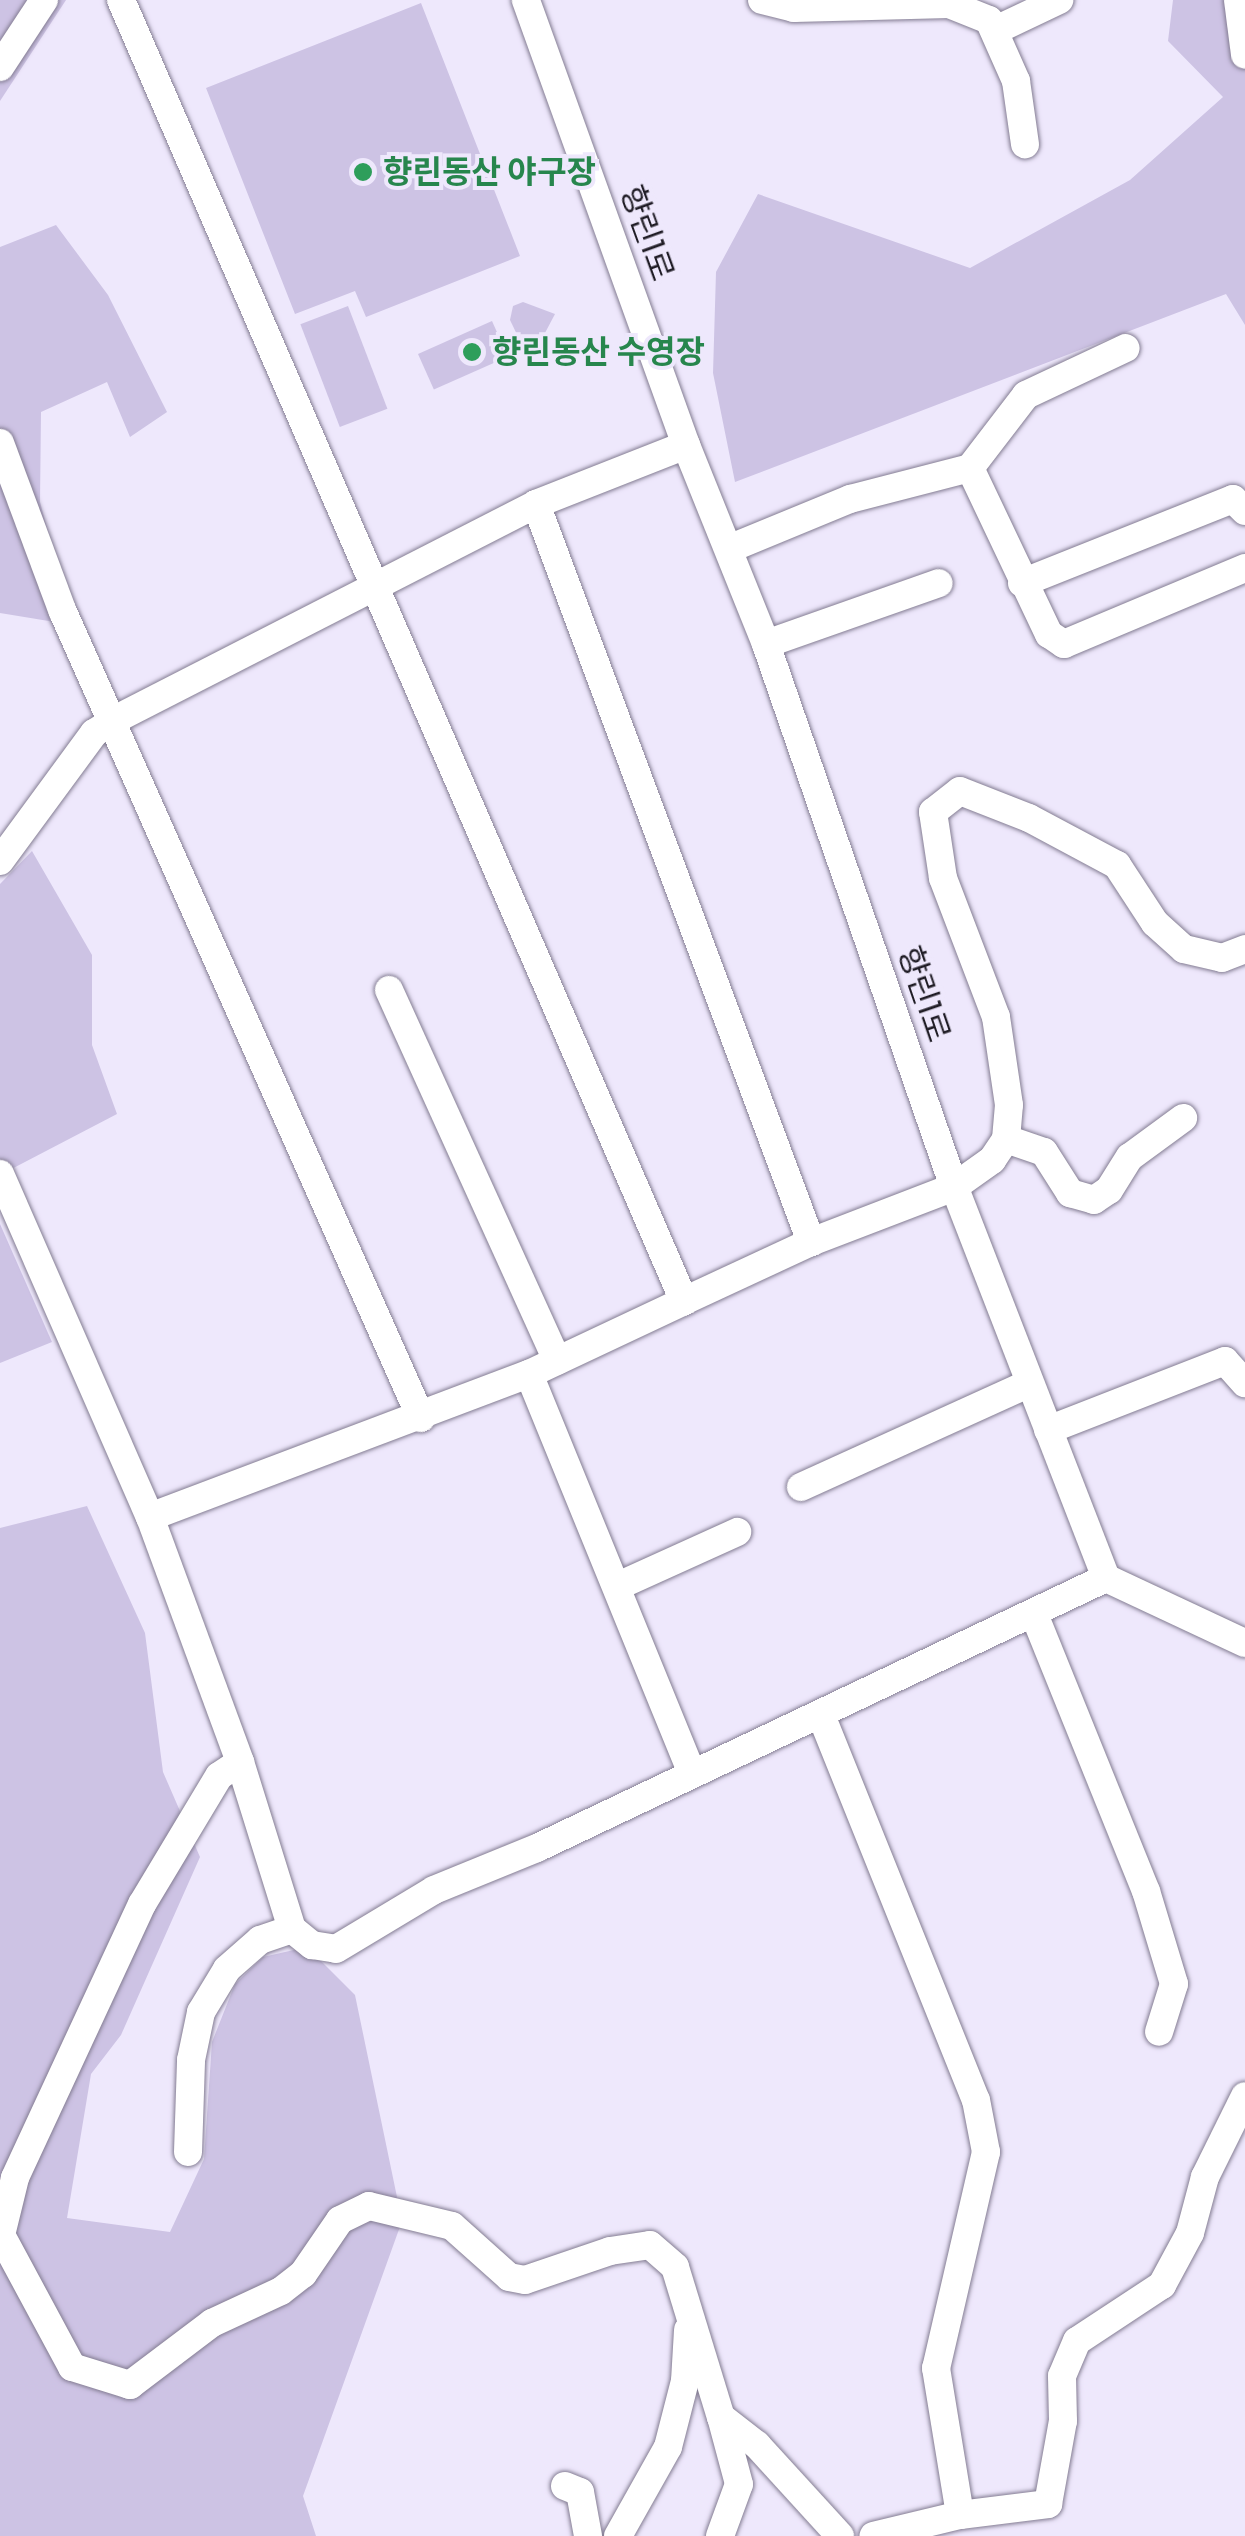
<!DOCTYPE html>
<html>
<head>
<meta charset="utf-8">
<style>
	body { margin:0 }
	#map { position:relative; width:1245px; height:2536px; overflow:hidden; background:#eee8fc; font-family:Poppins,"Noto Sans KR",sans-serif }
	div>[style] { position:absolute }
	.green>* { inset:0; background:#cdc3e4; transform-origin:0 0 }
	.roads { filter:drop-shadow(0 0 2px #837c92) drop-shadow(0 0 2px #837c92) }
	.minor>* { height:28px; margin:-14px; padding:0 14px; transform-origin:14px; border-radius:14px; background:#fff }
	.dots>* { width:28px; height:28px; translate:-50% -50%; box-sizing:border-box; border:5px solid #eee8fc; border-radius:50% }
	span { translate:-50% -50%; white-space:nowrap; text-align:center; line-height:1.15; -webkit-text-stroke:8px #eee8fc; paint-order:stroke }
	.leisure-label { font-size:32px; color:#27864d; font-weight:700 }
	.left { translate:0 -50%; text-align:left }
	.street-label { font-size:32px; color:#201d26 }
</style>
</head>
<body>
<div id="map">
	<div class="green">
		<i style="clip-path:polygon(0 0,66px 0,0 101px)"></i>
		<i style="clip-path:polygon(1173px 0,1245px 0,1245px 325px,1226px 294px,735px 482px,713px 373px,716px 272px,758px 194px,970px 268px,1130px 180px,1223px 97px,1168px 41px)"></i>
		<i style="clip-path:polygon(421px 3px,520px 256px,366px 317px,355px 291px,295px 314px,206px 88px)"></i>
		<i style="clip-path:polygon(56px 225px,108px 295px,167px 412px,130px 437px,107px 382px,41px 412px,40px 502px,73px 625px,0 613px,0 247px)"></i>
		<i style="clip-path:polygon(523px 302px,555px 314px,536px 350px,523px 347px,510px 320px,513px 306px)"></i>
		<i style="left:348px;top:306px;width:110px;height:51px;rotate:69deg"></i>
		<i style="left:492px;top:321px;width:39px;height:81px;rotate:66deg"></i>
		<i style="clip-path:polygon(32px 851px,92px 955px,92px 1045px,117px 1114px,0 1175px,0 884px)"></i>
		<i style="clip-path:polygon(0 1224px,52px 1342px,0 1363px)"></i>
		<i style="clip-path:polygon(87px 1506px,145px 1633px,163px 1772px,200px 1857px,121px 2035px,91px 2074px,67px 2218px,170px 2232px,204px 2159px,212px 2042px,235px 1984px,263px 1957px,307px 1947px,355px 1995px,402px 2221px,303px 2496px,316px 2536px,0 2536px,0 1528px)"></i>
	</div>
	<div class="roads">
		<div class="minor">
			<i style="left:121px;top:0;width:1418px;rotate:66.6deg"></i>
			<i style="left:684px;top:1301px;width:140px;rotate:-24.9deg"></i>
			<i style="left:811px;top:1242px;width:153px;rotate:-21deg"></i>
			<i style="left:954px;top:1187px;width:47px;rotate:-35.4deg"></i>
			<i style="left:992px;top:1160px;width:25px;rotate:-56deg"></i>
			<i style="left:1006px;top:1139px;width:34px;rotate:-85deg"></i>
			<i style="left:1009px;top:1105px;width:89px;rotate:-98.4deg"></i>
			<i style="left:996px;top:1017px;width:149px;rotate:-110.9deg"></i>
			<i style="left:943px;top:878px;width:67px;rotate:-98.6deg"></i>
			<i style="left:933px;top:812px;width:34px;rotate:-38deg"></i>
			<i style="left:960px;top:791px;width:74px;rotate:21.4deg"></i>
			<i style="left:1029px;top:818px;width:100px;rotate:28.1deg"></i>
			<i style="left:1117px;top:865px;width:69px;rotate:56.8deg"></i>
			<i style="left:1155px;top:923px;width:39px;rotate:42deg"></i>
			<i style="left:1184px;top:949px;width:39px;rotate:13deg"></i>
			<i style="left:1222px;top:958px;width:25px;rotate:-21deg"></i>
			<i style="left:762px;top:0;width:33px;rotate:14deg"></i>
			<i style="left:794px;top:8px;width:155px;rotate:-1.5deg"></i>
			<i style="left:949px;top:4px;width:43px;rotate:21.8deg"></i>
			<i style="left:989px;top:20px;width:67px;rotate:66.1deg"></i>
			<i style="left:1016px;top:81px;width:64px;rotate:81.9deg"></i>
			<i style="left:1238px;top:0;width:55px;rotate:82.7deg"></i>
			<i style="left:998px;top:29px;width:68px;rotate:-25.4deg"></i>
			<i style="left:0;top:67px;width:80px;rotate:-56.7deg"></i>
			<i style="left:0;top:443px;width:180px;rotate:69.6deg"></i>
			<i style="left:63px;top:612px;width:882px;rotate:66.05deg"></i>
			<i style="left:970px;top:468px;width:92px;rotate:-52.5deg"></i>
			<i style="left:1026px;top:395px;width:110px;rotate:-25.2deg"></i>
			<i style="left:536px;top:504px;width:788px;rotate:69.56deg"></i>
			<i style="left:731px;top:548px;width:129px;rotate:-22.4deg"></i>
			<i style="left:850px;top:499px;width:124px;rotate:-14.5deg"></i>
			<i style="left:970px;top:468px;width:184px;rotate:64.6deg"></i>
			<i style="left:1049px;top:634px;width:18px;rotate:34deg"></i>
			<i style="left:1064px;top:644px;width:196px;rotate:-22.8deg"></i>
			<i style="left:1022px;top:583px;width:227px;rotate:-21.7deg"></i>
			<i style="left:1233px;top:499px;width:17px;rotate:45deg"></i>
			<i style="left:766px;top:644px;width:183px;rotate:-19.4deg"></i>
			<i style="left:0;top:861px;width:159px;rotate:-53.7deg"></i>
			<i style="left:94px;top:733px;width:26px;rotate:-32deg"></i>
			<i style="left:116px;top:719px;width:472px;rotate:-27.1deg"></i>
			<i style="left:536px;top:504px;width:161px;rotate:-21.5deg"></i>
			<i style="left:389px;top:990px;width:407px;rotate:65.6deg"></i>
			<i style="left:1006px;top:1139px;width:40px;rotate:18.9deg"></i>
			<i style="left:1044px;top:1152px;width:49px;rotate:57.6deg"></i>
			<i style="left:1070px;top:1193px;width:25px;rotate:16deg"></i>
			<i style="left:1094px;top:1200px;width:18px;rotate:-34deg"></i>
			<i style="left:1109px;top:1190px;width:39px;rotate:-58deg"></i>
			<i style="left:1130px;top:1157px;width:66px;rotate:-36.3deg"></i>
			<i style="left:0;top:1174px;width:374px;rotate:66.4deg"></i>
			<i style="left:150px;top:1517px;width:261px;rotate:69.8deg"></i>
			<i style="left:240px;top:1762px;width:175px;rotate:72.7deg"></i>
			<i style="left:292px;top:1929px;width:26px;rotate:39deg"></i>
			<i style="left:312px;top:1945px;width:24px;rotate:9deg"></i>
			<i style="left:336px;top:1949px;width:114px;rotate:-31deg"></i>
			<i style="left:434px;top:1890px;width:111px;rotate:-22.2deg"></i>
			<i style="left:537px;top:1848px;width:630px;rotate:-25.39deg"></i>
			<i style="left:1106px;top:1578px;width:420px;rotate:-111.2deg"></i>
			<i style="left:954px;top:1187px;width:575px;rotate:-109.1deg"></i>
			<i style="left:766px;top:644px;width:214px;rotate:-111.9deg"></i>
			<i style="left:686px;top:445px;width:473px;rotate:-109.8deg"></i>
			<i style="left:529px;top:1374px;width:432px;rotate:67.8deg"></i>
			<i style="left:1048px;top:1430px;width:190px;rotate:-21.3deg"></i>
			<i style="left:1225px;top:1361px;width:30px;rotate:48deg"></i>
			<i style="left:801px;top:1487px;width:249px;rotate:-24.4deg"></i>
			<i style="left:150px;top:1517px;width:405px;rotate:-20.7deg"></i>
			<i style="left:529px;top:1374px;width:171px;rotate:-25.2deg"></i>
			<i style="left:1106px;top:1578px;width:153px;rotate:25.1deg"></i>
			<i style="left:618px;top:1586px;width:131px;rotate:-24.4deg"></i>
			<i style="left:1034px;top:1614px;width:299px;rotate:68deg"></i>
			<i style="left:1146px;top:1891px;width:97px;rotate:73.2deg"></i>
			<i style="left:1174px;top:1984px;width:50px;rotate:107.4deg"></i>
			<i style="left:821px;top:1715px;width:415px;rotate:68.1deg"></i>
			<i style="left:976px;top:2100px;width:53px;rotate:79.1deg"></i>
			<i style="left:986px;top:2152px;width:222px;rotate:103deg"></i>
			<i style="left:936px;top:2368px;width:149px;rotate:80.7deg"></i>
			<i style="left:960px;top:2515px;width:89px;rotate:166.4deg"></i>
			<i style="left:240px;top:1762px;width:25px;rotate:146deg"></i>
			<i style="left:219px;top:1776px;width:149px;rotate:121deg"></i>
			<i style="left:142px;top:1904px;width:302px;rotate:114.9deg"></i>
			<i style="left:15px;top:2178px;width:59px;rotate:103.8deg"></i>
			<i style="left:1px;top:2235px;width:150px;rotate:61.7deg"></i>
			<i style="left:72px;top:2367px;width:61px;rotate:17.2deg"></i>
			<i style="left:130px;top:2385px;width:103px;rotate:-37.1deg"></i>
			<i style="left:212px;top:2323px;width:76px;rotate:-24.9deg"></i>
			<i style="left:281px;top:2291px;width:28px;rotate:-38deg"></i>
			<i style="left:303px;top:2274px;width:65px;rotate:-55.6deg"></i>
			<i style="left:340px;top:2220px;width:32px;rotate:-26deg"></i>
			<i style="left:369px;top:2206px;width:85px;rotate:13.5deg"></i>
			<i style="left:452px;top:2226px;width:76px;rotate:41.8deg"></i>
			<i style="left:509px;top:2277px;width:16px;rotate:11deg"></i>
			<i style="left:525px;top:2280px;width:90px;rotate:-18.8deg"></i>
			<i style="left:610px;top:2251px;width:40px;rotate:-8.5deg"></i>
			<i style="left:650px;top:2245px;width:33px;rotate:41deg"></i>
			<i style="left:675px;top:2267px;width:157px;rotate:73deg"></i>
			<i style="left:721px;top:2417px;width:46px;rotate:37.9deg"></i>
			<i style="left:757px;top:2445px;width:123px;rotate:47.6deg"></i>
			<i style="left:188px;top:2152px;width:92px;rotate:-88.1deg"></i>
			<i style="left:191px;top:2060px;width:49px;rotate:-78.2deg"></i>
			<i style="left:201px;top:2012px;width:50px;rotate:-58.8deg"></i>
			<i style="left:227px;top:1969px;width:44px;rotate:-41.3deg"></i>
			<i style="left:260px;top:1940px;width:34px;rotate:-19deg"></i>
			<i style="left:565px;top:2486px;width:16px;rotate:22deg"></i>
			<i style="left:580px;top:2492px;width:45px;rotate:79.7deg"></i>
			<i style="left:960px;top:2515px;width:89px;rotate:-7.1deg"></i>
			<i style="left:1048px;top:2504px;width:84px;rotate:-79.8deg"></i>
			<i style="left:1063px;top:2421px;width:45px;rotate:-91.3deg"></i>
			<i style="left:1062px;top:2376px;width:38px;rotate:-67deg"></i>
			<i style="left:1077px;top:2341px;width:102px;rotate:-33.4deg"></i>
			<i style="left:1162px;top:2285px;width:59px;rotate:-61.7deg"></i>
			<i style="left:1190px;top:2233px;width:58px;rotate:-75deg"></i>
			<i style="left:1205px;top:2177px;width:90px;rotate:-63.7deg"></i>
			<i style="left:618px;top:2536px;width:102px;rotate:-60.7deg"></i>
			<i style="left:668px;top:2447px;width:68px;rotate:-75.6deg"></i>
			<i style="left:685px;top:2381px;width:51px;rotate:-86.6deg"></i>
			<i style="left:720px;top:2536px;width:55px;rotate:-69.9deg"></i>
			<i style="left:739px;top:2484px;width:69px;rotate:-105deg"></i>
		</div>
	</div>
	<div class="dots">
		<i style="left:363px;top:172px;background:#2e9e5b"></i>
		<i style="left:472px;top:352px;background:#2e9e5b"></i>
	</div>
	<div class="leisure-label">
		<span class="left" style="left:383px;top:172px">향린동산 야구장</span>
		<span class="left" style="left:492px;top:352px">향린동산 수영장</span>
	</div>
	<div class="street-label">
		<span style="left:647px;top:233px;rotate:70deg">향린1로</span>
		<span style="left:924px;top:994px;rotate:71deg">향린1로</span>
	</div>
</div>
</body>
</html>
